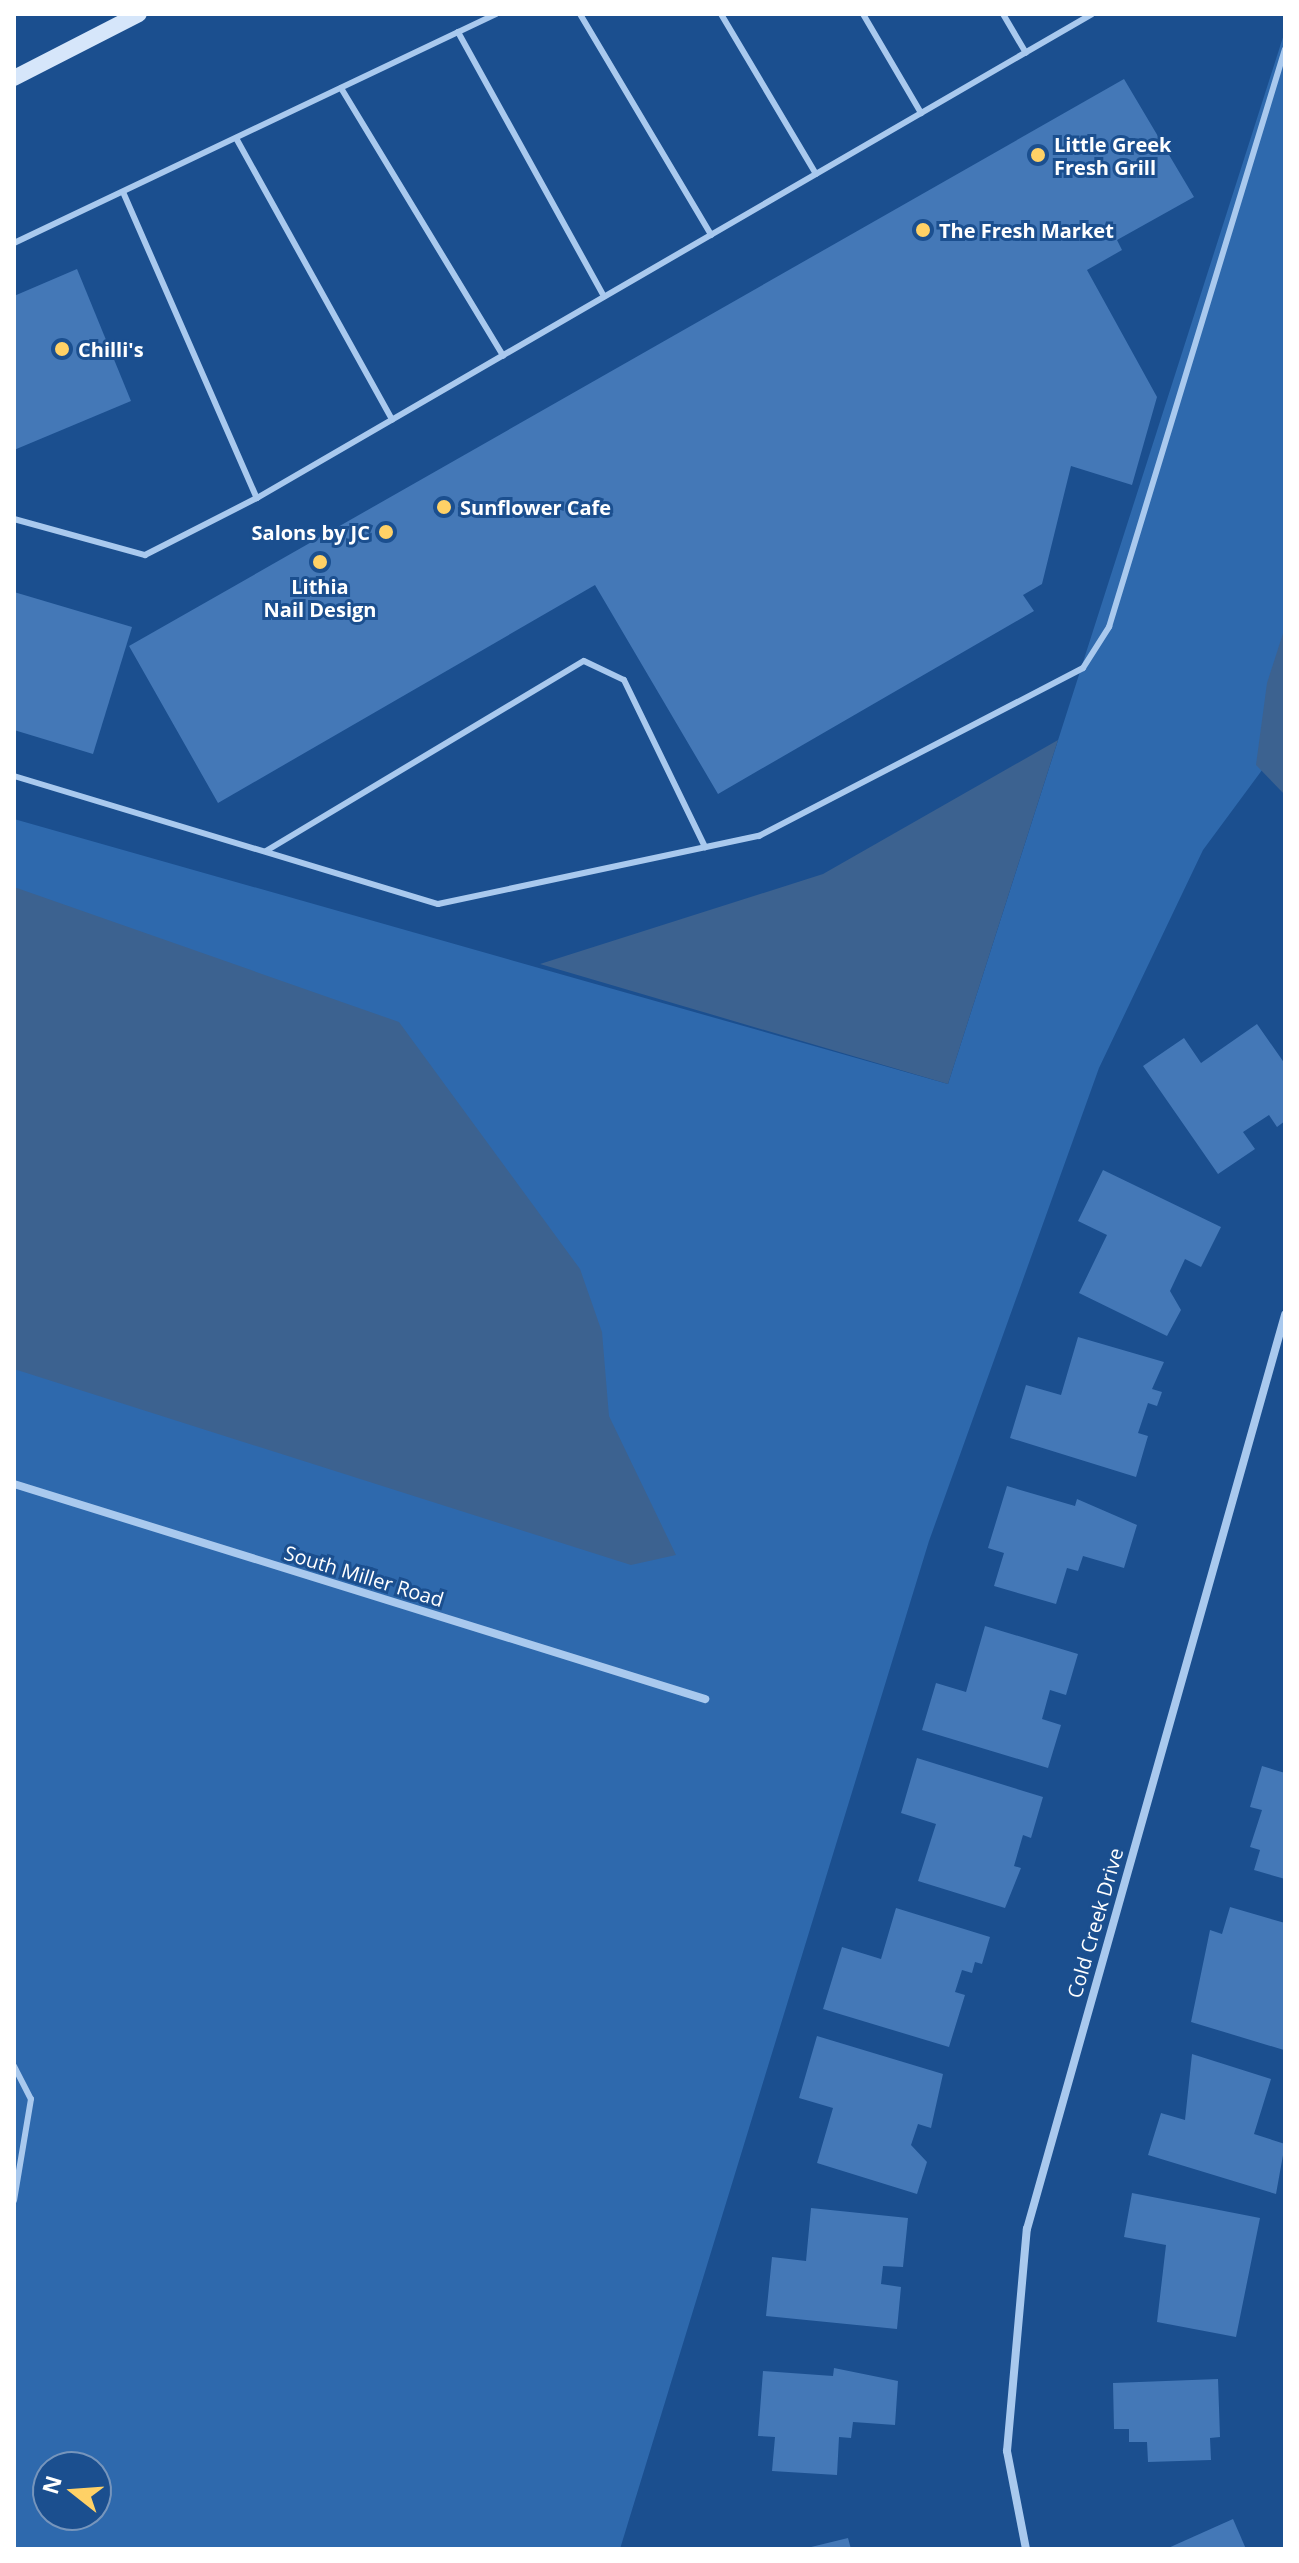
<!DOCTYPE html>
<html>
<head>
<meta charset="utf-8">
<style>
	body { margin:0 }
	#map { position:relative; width:1299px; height:2563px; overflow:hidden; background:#1b4f8f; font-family:"Open Sans",sans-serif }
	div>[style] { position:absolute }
	.green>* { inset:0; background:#2e69ad }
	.water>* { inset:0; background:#3c6290 }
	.building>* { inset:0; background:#4478b7 }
	.lane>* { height:6px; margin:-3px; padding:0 3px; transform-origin:3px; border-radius:3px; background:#a9c9ee }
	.street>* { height:8px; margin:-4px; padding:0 4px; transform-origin:4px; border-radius:4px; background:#a9c9ee }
	.secondary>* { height:16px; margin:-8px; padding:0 8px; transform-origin:8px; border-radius:8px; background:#d6e6fa }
	.dots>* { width:22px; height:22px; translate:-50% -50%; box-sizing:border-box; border:4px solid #1b4f8f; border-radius:50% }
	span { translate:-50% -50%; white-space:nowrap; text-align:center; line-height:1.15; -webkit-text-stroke:6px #1b4f8f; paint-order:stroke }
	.poi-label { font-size:20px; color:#fff; font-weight:700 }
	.left { translate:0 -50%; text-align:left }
	.right { translate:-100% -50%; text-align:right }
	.street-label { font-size:20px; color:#fff }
	.frame { position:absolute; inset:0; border:16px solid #fff; pointer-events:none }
	.north { position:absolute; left:32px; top:2451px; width:80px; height:80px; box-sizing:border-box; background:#1b4f8f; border:2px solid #7695bc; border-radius:50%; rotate:287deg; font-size:22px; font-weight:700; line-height:32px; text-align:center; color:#fff }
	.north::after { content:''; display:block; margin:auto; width:28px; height:36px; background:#ffd166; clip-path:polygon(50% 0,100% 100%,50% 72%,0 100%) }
</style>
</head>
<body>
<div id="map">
	<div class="green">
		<i style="clip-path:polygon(evenodd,1285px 31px,1285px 709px,1268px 762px,1203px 850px,1099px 1068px,929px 1541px,620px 2549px,14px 2549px,14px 819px,948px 1084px,1285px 31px,48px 2467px,96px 2467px,96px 2515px,48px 2515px,48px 2467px)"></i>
	</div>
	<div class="water">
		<i style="clip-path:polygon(1285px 627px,1285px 795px,1256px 765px,1267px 683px)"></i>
		<i style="clip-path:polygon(1058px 740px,948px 1084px,540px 964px,823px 874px)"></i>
		<i style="clip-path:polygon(14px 887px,399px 1022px,580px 1269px,602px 1332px,609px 1416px,676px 1555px,631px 1565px,14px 1369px)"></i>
	</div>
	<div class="building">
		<i style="clip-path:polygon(1124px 79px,1194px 197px,1117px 240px,1122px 250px,1087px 270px,1157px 397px,1132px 485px,1071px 466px,1042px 584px,1023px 595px,1034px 611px,718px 794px,595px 585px,218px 803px,129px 646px)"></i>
		<i style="clip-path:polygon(77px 269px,131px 401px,14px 450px,14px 296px)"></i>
		<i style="clip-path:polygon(14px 592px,132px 627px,93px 754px,14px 730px)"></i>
		<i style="clip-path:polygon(1257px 1024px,1285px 1064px,1285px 1121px,1277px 1127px,1269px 1115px,1243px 1132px,1255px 1149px,1218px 1174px,1143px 1066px,1184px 1038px,1201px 1063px)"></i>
		<i style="clip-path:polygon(1103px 1170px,1221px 1227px,1201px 1267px,1185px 1259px,1170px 1291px,1181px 1310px,1167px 1336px,1079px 1293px,1107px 1235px,1078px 1221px)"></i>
		<i style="clip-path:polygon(1078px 1337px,1164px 1362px,1152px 1389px,1162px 1392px,1157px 1406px,1148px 1403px,1138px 1433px,1148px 1436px,1136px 1477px,1010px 1438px,1026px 1385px,1061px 1395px)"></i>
		<i style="clip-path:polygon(1007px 1486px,1075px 1506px,1077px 1499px,1137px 1525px,1124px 1568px,1083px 1556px,1078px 1571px,1067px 1568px,1056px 1604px,994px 1586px,1004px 1553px,988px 1548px)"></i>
		<i style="clip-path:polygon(985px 1626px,1078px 1654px,1066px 1695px,1050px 1690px,1042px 1719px,1061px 1725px,1048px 1768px,922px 1730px,936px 1683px,966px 1692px)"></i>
		<i style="clip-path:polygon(917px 1758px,1043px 1797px,1031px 1838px,1023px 1835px,1014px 1866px,1021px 1868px,1005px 1908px,918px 1881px,936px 1824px,901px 1813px)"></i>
		<i style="clip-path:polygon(1262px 1766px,1285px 1773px,1285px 1879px,1254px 1870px,1260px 1850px,1250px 1847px,1262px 1810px,1250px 1807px)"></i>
		<i style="clip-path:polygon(1230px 1907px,1285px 1923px,1284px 2050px,1191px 2022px,1210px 1930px,1222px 1934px)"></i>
		<i style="clip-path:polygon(896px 1908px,990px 1937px,982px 1964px,975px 1962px,972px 1973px,962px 1970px,955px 1992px,965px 1995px,949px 2047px,823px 2009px,842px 1947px,881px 1959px)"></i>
		<i style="clip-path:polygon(817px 2036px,943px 2074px,931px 2128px,918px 2124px,911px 2145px,927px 2162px,917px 2194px,817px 2163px,833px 2108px,799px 2098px)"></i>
		<i style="clip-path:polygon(1192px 2054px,1271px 2079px,1254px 2134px,1285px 2144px,1276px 2194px,1148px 2155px,1161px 2113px,1185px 2120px)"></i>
		<i style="clip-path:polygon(1132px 2193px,1260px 2218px,1236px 2337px,1157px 2322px,1166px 2245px,1124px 2237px)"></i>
		<i style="clip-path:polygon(811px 2208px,908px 2218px,903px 2267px,883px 2266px,881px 2284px,901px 2287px,897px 2329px,766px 2316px,772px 2257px,806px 2261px)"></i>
		<i style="clip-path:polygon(834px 2368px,898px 2381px,895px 2425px,853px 2422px,851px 2438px,839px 2437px,837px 2475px,772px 2471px,775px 2437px,758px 2436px,763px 2371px,833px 2376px)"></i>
		<i style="clip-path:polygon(1218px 2379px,1220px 2437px,1210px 2438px,1211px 2460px,1148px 2462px,1147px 2442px,1129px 2442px,1129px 2429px,1114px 2429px,1113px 2383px)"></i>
		<i style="clip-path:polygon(1233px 2519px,1246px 2549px,1166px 2549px)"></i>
		<i style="clip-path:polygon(848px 2538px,851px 2549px,807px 2549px,807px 2548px)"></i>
	</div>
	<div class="lane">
		<i style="left:580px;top:14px;width:257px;rotate:59.3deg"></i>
		<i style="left:721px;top:14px;width:186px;rotate:59.3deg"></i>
		<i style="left:863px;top:14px;width:115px;rotate:59.6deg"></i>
		<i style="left:1003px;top:14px;width:45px;rotate:59.5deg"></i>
		<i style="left:458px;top:32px;width:302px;rotate:61.1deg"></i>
		<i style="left:341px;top:88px;width:313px;rotate:58.8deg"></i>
		<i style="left:236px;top:138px;width:322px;rotate:61deg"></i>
		<i style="left:123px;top:192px;width:334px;rotate:66.4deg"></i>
		<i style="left:14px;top:243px;width:534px;rotate:-25.41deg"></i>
		<i style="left:14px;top:519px;width:136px;rotate:15.4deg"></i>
		<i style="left:145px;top:555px;width:126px;rotate:-27deg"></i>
		<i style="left:257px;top:498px;width:965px;rotate:-30.1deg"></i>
		<i style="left:14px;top:776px;width:443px;rotate:16.8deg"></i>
		<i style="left:438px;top:904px;width:328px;rotate:-12deg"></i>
		<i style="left:759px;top:836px;width:365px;rotate:-27.4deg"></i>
		<i style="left:1083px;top:668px;width:49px;rotate:-57.6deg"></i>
		<i style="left:1109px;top:627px;width:604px;rotate:-73.06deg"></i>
		<i style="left:266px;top:851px;width:370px;rotate:-30.9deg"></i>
		<i style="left:584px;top:661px;width:44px;rotate:25.4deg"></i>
		<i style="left:624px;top:680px;width:186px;rotate:64.1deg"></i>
		<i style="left:14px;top:2066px;width:37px;rotate:63deg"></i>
		<i style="left:31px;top:2099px;width:103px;rotate:99.5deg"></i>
	</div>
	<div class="street">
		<i style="left:14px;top:1484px;width:724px;rotate:17.28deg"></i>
		<i style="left:1026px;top:2549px;width:100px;rotate:-101deg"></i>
		<i style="left:1007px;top:2451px;width:223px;rotate:-84.9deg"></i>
		<i style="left:1027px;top:2229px;width:950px;rotate:-74.24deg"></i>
	</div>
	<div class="secondary">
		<i style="left:14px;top:78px;width:140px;rotate:-27.1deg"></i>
	</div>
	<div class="dots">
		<i style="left:1038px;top:155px;background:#ffd166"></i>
		<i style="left:923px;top:230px;background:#ffd166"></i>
		<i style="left:62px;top:349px;background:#ffd166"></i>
		<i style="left:444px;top:507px;background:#ffd166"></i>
		<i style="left:386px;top:532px;background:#ffd166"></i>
		<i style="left:320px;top:562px;background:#ffd166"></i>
	</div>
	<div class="poi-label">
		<span class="left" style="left:1054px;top:156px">Little Greek<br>Fresh Grill</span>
		<span class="left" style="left:939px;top:230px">The Fresh Market</span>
		<span class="left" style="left:78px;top:349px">Chilli's</span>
		<span class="left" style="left:460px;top:507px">Sunflower Cafe</span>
		<span class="right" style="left:370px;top:532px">Salons by JC</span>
		<span style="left:320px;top:598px">Lithia<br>Nail Design</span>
	</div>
	<div class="street-label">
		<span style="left:364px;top:1576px;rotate:17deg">South Miller Road</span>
		<span style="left:1095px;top:1923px;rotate:-74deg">Cold Creek Drive</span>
	</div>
	<div class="frame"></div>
	<div class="north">N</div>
</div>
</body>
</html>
